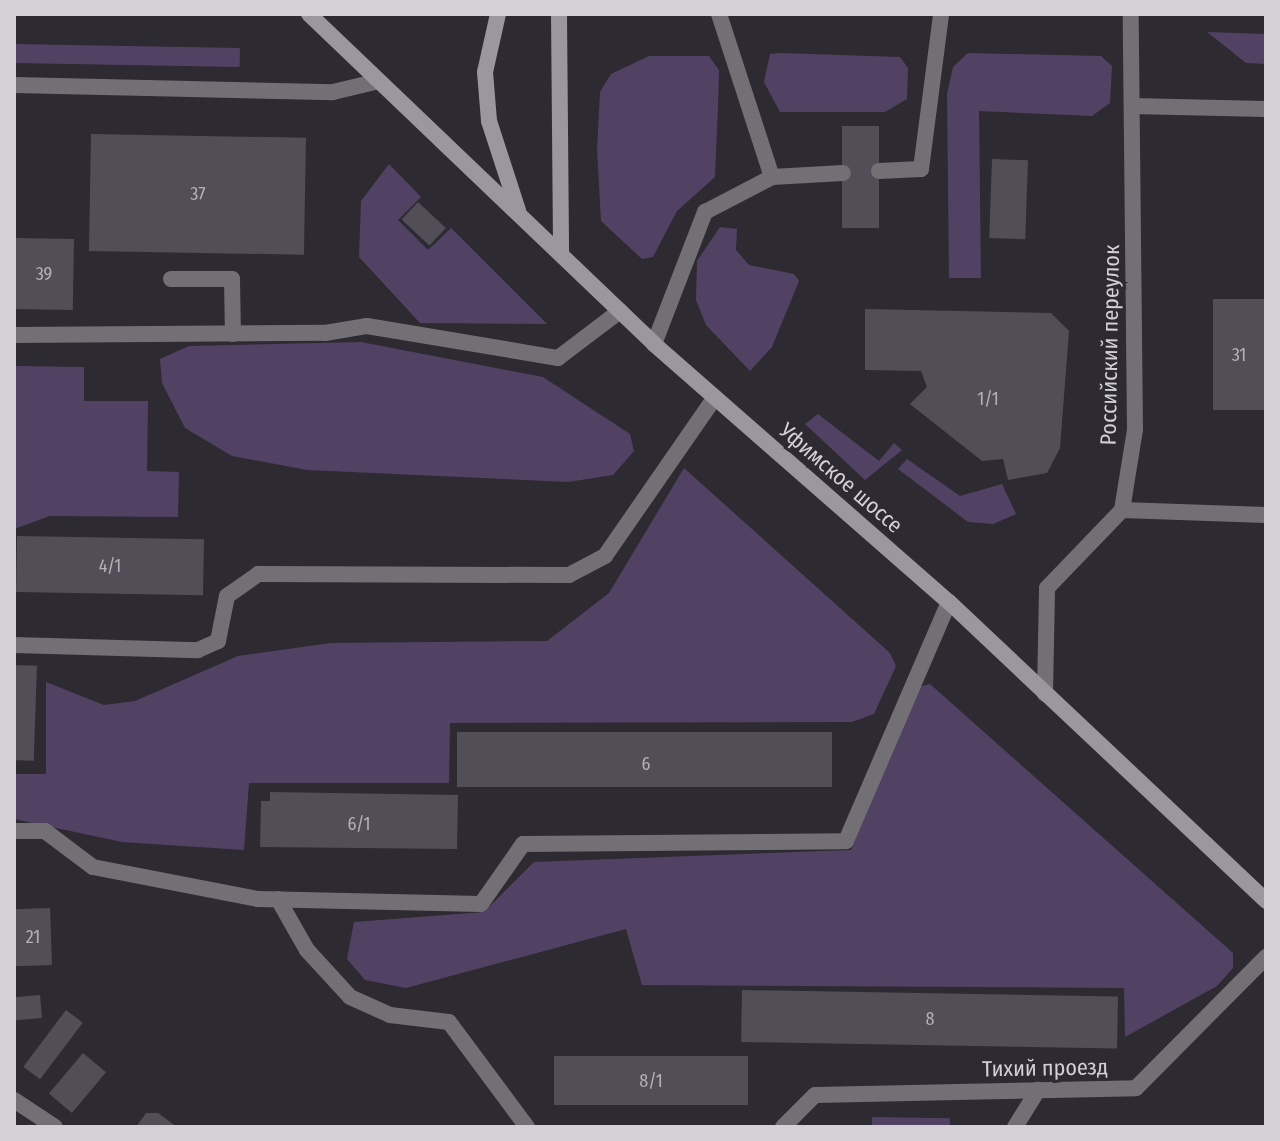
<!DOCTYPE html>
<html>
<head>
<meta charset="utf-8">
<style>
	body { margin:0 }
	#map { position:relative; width:1280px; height:1141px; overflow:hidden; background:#2d2a32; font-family:"Fira Sans Condensed",sans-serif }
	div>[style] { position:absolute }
	.green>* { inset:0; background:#514263; transform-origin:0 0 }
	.building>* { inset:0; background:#524e57; transform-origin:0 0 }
	.lane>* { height:16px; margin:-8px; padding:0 8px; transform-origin:8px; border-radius:8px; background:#727075 }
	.street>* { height:16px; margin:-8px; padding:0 8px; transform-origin:8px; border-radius:8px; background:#727075 }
	.secondary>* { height:16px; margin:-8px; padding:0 8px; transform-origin:8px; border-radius:8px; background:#9a979e }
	span { translate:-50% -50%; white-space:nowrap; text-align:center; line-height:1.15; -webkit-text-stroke:6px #2d2a32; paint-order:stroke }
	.number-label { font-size:18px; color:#b3b0b6 }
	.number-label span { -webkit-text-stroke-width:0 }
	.street-label { font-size:22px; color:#d3d1d6 }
	.frame { position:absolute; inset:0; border:16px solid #d3d1d6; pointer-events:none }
</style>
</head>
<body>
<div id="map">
	<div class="green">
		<i style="clip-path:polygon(1207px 32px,1266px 34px,1266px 64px,1246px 63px)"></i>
		<i style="left:14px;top:44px;width:226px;height:19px;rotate:1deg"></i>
		<i style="clip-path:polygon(780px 53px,900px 57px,908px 68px,907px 99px,885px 112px,780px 112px,764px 82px,770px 54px)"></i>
		<i style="clip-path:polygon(968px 53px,1101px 56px,1112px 66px,1110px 103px,1092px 116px,979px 111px,981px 278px,949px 278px,947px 94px,953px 67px)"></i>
		<i style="clip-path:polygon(649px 56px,709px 56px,719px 70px,718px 105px,715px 177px,677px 211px,653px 257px,642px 259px,601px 221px,597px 149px,600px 92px,611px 74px)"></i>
		<i style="clip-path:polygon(389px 164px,421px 197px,398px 220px,428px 250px,451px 228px,547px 324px,420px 323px,359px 257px,361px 201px)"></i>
		<i style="clip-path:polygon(720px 227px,737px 229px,736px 250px,749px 265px,794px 274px,799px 281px,772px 347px,750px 371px,706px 325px,696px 300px,697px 261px)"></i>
		<i style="clip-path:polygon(361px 342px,543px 377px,630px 434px,634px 451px,613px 475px,568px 482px,307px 470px,232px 456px,185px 428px,162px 383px,160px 359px,189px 346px)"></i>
		<i style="clip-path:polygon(14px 366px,84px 367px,84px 401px,148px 401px,147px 471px,179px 472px,178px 517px,50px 516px,14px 529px)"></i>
		<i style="clip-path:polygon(818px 414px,879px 461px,894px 443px,902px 450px,865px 480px,805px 424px)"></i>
		<i style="clip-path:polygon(907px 459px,960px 496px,1002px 484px,1016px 514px,993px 524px,968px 522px,898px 469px)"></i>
		<i style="clip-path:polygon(684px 468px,890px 653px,896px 666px,874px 714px,852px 722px,450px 723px,449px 783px,249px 783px,244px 850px,122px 842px,14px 819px,14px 774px,46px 774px,46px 682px,104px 705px,135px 701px,238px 656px,331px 643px,547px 641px,609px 593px)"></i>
		<i style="clip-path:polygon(930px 684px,1233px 953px,1233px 968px,1217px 986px,1125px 1037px,1124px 988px,642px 985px,626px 929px,406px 988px,365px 980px,347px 959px,354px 922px,484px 912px,534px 862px,851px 850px,919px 687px)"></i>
		<i style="left:872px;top:1117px;width:78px;height:10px;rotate:1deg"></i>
	</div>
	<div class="building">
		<i style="left:842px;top:126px;width:37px;height:102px"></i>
		<i style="left:91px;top:134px;width:215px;height:117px;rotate:1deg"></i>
		<i style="left:992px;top:159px;width:36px;height:79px;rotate:2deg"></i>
		<i style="left:418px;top:202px;width:38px;height:24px;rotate:43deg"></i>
		<i style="left:14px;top:238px;width:60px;height:71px;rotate:1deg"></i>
		<i style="left:1213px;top:299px;width:53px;height:111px"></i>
		<i style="clip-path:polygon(865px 309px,1051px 313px,1069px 331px,1060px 448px,1047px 473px,1008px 480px,1003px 459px,982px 461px,910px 404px,927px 387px,921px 371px,865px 370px)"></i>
		<i style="left:17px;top:536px;width:187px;height:56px;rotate:1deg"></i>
		<i style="left:14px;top:665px;width:23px;height:95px;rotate:2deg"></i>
		<i style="left:457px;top:732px;width:375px;height:55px"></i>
		<i style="clip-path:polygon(270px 792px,458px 795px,457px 849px,260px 847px,261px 801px,270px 801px)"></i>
		<i style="left:50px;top:908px;width:57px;height:36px;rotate:88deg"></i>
		<i style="left:742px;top:990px;width:376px;height:52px;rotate:1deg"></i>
		<i style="left:40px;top:995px;width:23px;height:26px;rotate:85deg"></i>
		<i style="left:66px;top:1010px;width:21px;height:71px;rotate:37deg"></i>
		<i style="left:83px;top:1053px;width:30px;height:53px;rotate:40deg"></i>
		<i style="left:748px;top:1056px;width:49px;height:194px;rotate:90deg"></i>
		<i style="clip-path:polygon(146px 1113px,158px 1113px,177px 1127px,136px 1127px)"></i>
	</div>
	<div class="lane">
		<i style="left:719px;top:14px;width:171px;rotate:72deg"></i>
		<i style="left:772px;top:177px;width:71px;rotate:-3.2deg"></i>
		<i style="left:14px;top:85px;width:319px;rotate:1.3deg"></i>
		<i style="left:333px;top:92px;width:43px;rotate:-13.4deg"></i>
		<i style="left:1132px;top:106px;width:134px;rotate:1.3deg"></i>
		<i style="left:879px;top:171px;width:42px;rotate:-2.7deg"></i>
		<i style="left:921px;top:169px;width:156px;rotate:-82.6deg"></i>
		<i style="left:171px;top:279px;width:61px"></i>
		<i style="left:232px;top:279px;width:55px;rotate:89deg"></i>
		<i style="left:14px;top:335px;width:311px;rotate:-0.4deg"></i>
		<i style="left:325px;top:333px;width:43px;rotate:-9.5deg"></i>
		<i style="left:367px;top:326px;width:194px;rotate:9.5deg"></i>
		<i style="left:558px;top:358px;width:78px;rotate:-37.2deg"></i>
		<i style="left:654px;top:344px;width:142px;rotate:-68.9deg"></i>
		<i style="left:705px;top:212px;width:76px;rotate:-27.6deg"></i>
		<i style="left:14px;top:645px;width:184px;rotate:1.6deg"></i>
		<i style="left:198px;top:650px;width:22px;rotate:-24deg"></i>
		<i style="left:218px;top:641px;width:46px;rotate:-78.7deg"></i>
		<i style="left:227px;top:596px;width:38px;rotate:-35deg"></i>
		<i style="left:258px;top:574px;width:311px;rotate:0.2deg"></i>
		<i style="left:569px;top:575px;width:41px;rotate:-27.8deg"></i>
		<i style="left:605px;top:556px;width:193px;rotate:-55.3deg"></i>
		<i style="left:45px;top:831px;width:60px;rotate:36.9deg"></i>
		<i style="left:93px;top:867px;width:168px;rotate:11deg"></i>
		<i style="left:258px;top:899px;width:223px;rotate:1.3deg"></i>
		<i style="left:481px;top:904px;width:73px;rotate:-55deg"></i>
		<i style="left:523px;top:844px;width:323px;rotate:-0.5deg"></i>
		<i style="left:846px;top:841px;width:260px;rotate:-66.7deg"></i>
	</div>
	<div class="street">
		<i style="left:1122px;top:510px;width:144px;rotate:2deg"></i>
		<i style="left:1045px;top:694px;width:106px;rotate:-88.9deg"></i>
		<i style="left:1047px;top:588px;width:108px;rotate:-46.1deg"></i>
		<i style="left:1122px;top:510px;width:81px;rotate:-80.8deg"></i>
		<i style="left:1135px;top:430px;width:416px;rotate:-90.6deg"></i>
		<i style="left:14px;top:831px;width:31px"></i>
		<i style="left:278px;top:899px;width:59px;rotate:60.4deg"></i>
		<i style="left:307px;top:950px;width:64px;rotate:47.5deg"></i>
		<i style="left:350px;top:997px;width:44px;rotate:24.2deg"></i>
		<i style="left:390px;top:1015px;width:59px;rotate:6.8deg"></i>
		<i style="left:449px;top:1022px;width:131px;rotate:53.4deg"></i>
		<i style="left:14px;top:1100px;width:49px;rotate:33.4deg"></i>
		<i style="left:783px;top:1127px;width:45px;rotate:-45deg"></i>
		<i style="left:815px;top:1095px;width:321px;rotate:-1.2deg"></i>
		<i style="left:1136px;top:1088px;width:185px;rotate:-45.2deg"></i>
		<i style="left:1015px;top:1127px;width:44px;rotate:-58.1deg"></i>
	</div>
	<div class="secondary">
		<i style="left:309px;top:14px;width:477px;rotate:43.7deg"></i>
		<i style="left:654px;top:344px;width:392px;rotate:41.2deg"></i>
		<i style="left:949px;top:602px;width:436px;rotate:43.3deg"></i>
		<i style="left:498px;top:14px;width:59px;rotate:102.6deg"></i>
		<i style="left:485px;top:72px;width:49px;rotate:85.3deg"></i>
		<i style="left:489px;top:121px;width:94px;rotate:72deg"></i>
		<i style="left:559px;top:14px;width:238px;rotate:89.5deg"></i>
	</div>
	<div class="number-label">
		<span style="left:198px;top:194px">37</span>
		<span style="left:44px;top:274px">39</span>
		<span style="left:1239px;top:355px">31</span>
		<span style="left:988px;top:399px">1/1</span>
		<span style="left:110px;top:566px">4/1</span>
		<span style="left:646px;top:764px">6</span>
		<span style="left:359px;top:824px">6/1</span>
		<span style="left:33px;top:937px">21</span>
		<span style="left:930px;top:1019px">8</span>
		<span style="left:651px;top:1081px">8/1</span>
	</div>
	<div class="street-label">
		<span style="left:1110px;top:345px;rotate:-89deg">Российский переулок</span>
		<span style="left:841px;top:478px;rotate:41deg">Уфимское шоссе</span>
		<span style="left:1045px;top:1068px;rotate:-1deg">Тихий проезд</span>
	</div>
	<div class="frame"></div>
</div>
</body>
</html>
